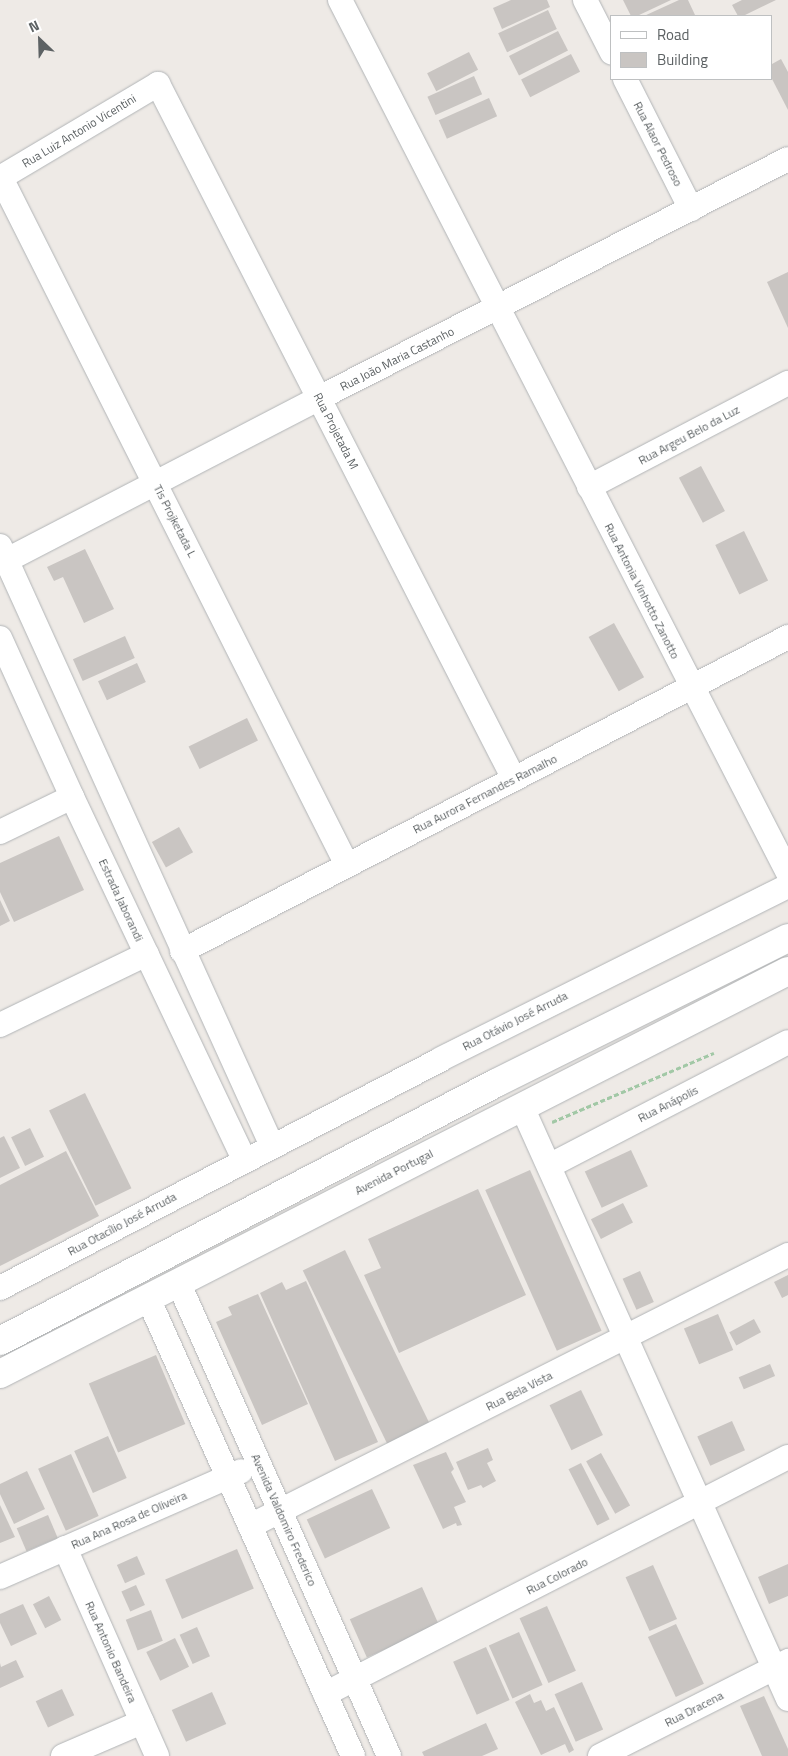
<!DOCTYPE html>
<html>
<head>
<meta charset="utf-8">
<style>
	body { margin:0 }
	#map { position:relative; width:788px; height:1756px; overflow:hidden; background:#eeeae6; font-family:"Titillium Web",sans-serif }
	div>[style] { position:absolute }
	.building>* { inset:0; background:#c9c5c2; transform-origin:0 0 }
	.path>* { height:3px; margin-top:-1.5px; transform-origin:0; background:repeating-linear-gradient(90deg,#a2c8a6 0 5px,transparent 0 7.5px) }
	.roads { filter:drop-shadow(0 0 1px #b1b4b6) drop-shadow(0 0 1px #b1b4b6) }
	.minor>* { height:24px; margin:-12px; padding:0 12px; transform-origin:12px; border-radius:12px; background:#fff }
	.secondary>* { height:28px; margin:-14px; padding:0 14px; transform-origin:14px; border-radius:14px; background:#fff }
	span { translate:-50% -50%; white-space:nowrap; text-align:center; line-height:1.15; -webkit-text-stroke:4px #fff; paint-order:stroke }
	.street-label { font-size:12px; color:#5d6264 }
	.legend { position:absolute; left:610px; top:15px; width:162px; height:65px; box-sizing:border-box; background:#fff; border:1px solid #bec0c1; margin:0; padding:6px 9px; list-style:none; font-size:15px; color:#5d6264 }
	.legend li { display:flex; align-items:center; gap:10px; height:25px }
	.legend b { width:25px; border:1px solid #bec0c1 }
	.north { position:absolute; left:15px; top:15px; width:50px; height:50px; -webkit-text-stroke:4px #fff; paint-order:stroke; rotate:336deg; font-size:14px; font-weight:700; line-height:20px; text-align:center; color:#5d6264 }
	.north::after { content:''; display:block; margin:auto; width:18px; height:22px; background:#5d6264; clip-path:polygon(50% 0,100% 100%,50% 72%,0 100%) }
</style>
</head>
<body>
<div id="map">
	<div class="building">
		<i style="clip-path:polygon(511px 0,547px 0,550px 7px,502px 29px,493px 8px)"></i>
		<i style="clip-path:polygon(623px 0,671px 0,637px 16px,631px 16px)"></i>
		<i style="clip-path:polygon(679px 0,688px 0,695px 15px,644px 16px)"></i>
		<i style="clip-path:polygon(742px 0,776px 0,743px 16px,738px 16px,732px 5px)"></i>
		<i style="left:548px;top:10px;width:21px;height:55px;rotate:65deg"></i>
		<i style="left:558px;top:31px;width:22px;height:55px;rotate:63deg"></i>
		<i style="left:469px;top:52px;width:20px;height:47px;rotate:63deg"></i>
		<i style="left:571px;top:54px;width:20px;height:56px;rotate:63deg"></i>
		<i style="clip-path:polygon(781px 59px,788px 72px,788px 110px,772px 79px,772px 64px)"></i>
		<i style="left:474px;top:76px;width:20px;height:51px;rotate:66deg"></i>
		<i style="left:489px;top:98px;width:20px;height:55px;rotate:66deg"></i>
		<i style="clip-path:polygon(788px 272px,788px 328px,767px 282px)"></i>
		<i style="left:701px;top:466px;width:51px;height:25px;rotate:62deg"></i>
		<i style="left:744px;top:531px;width:55px;height:32px;rotate:64deg"></i>
		<i style="clip-path:polygon(85px 549px,114px 609px,84px 623px,63px 577px,54px 581px,47px 567px)"></i>
		<i style="left:614px;top:623px;width:62px;height:29px;rotate:61deg"></i>
		<i style="left:125px;top:636px;width:24px;height:57px;rotate:66deg"></i>
		<i style="left:137px;top:663px;width:21px;height:43px;rotate:65deg"></i>
		<i style="left:247px;top:718px;width:25px;height:65px;rotate:64deg"></i>
		<i style="left:179px;top:827px;width:29px;height:31px;rotate:61deg"></i>
		<i style="clip-path:polygon(59px 836px,84px 890px,14px 922px,0 892px,0 863px)"></i>
		<i style="clip-path:polygon(0 900px,10px 921px,0 926px)"></i>
		<i style="left:85px;top:1093px;width:106px;height:40px;rotate:64deg"></i>
		<i style="left:30px;top:1128px;width:32px;height:21px;rotate:64deg"></i>
		<i style="clip-path:polygon(4px 1136px,20px 1168px,0 1178px,0 1138px)"></i>
		<i style="left:631px;top:1150px;width:40px;height:51px;rotate:65deg"></i>
		<i style="clip-path:polygon(66px 1151px,99px 1216px,0 1266px,0 1185px)"></i>
		<i style="left:530px;top:1170px;width:176px;height:49px;rotate:66deg"></i>
		<i style="clip-path:polygon(478px 1189px,526px 1295px,399px 1353px,364px 1275px,381px 1268px,368px 1239px)"></i>
		<i style="left:623px;top:1203px;width:22px;height:36px;rotate:63deg"></i>
		<i style="left:345px;top:1250px;width:193px;height:47px;rotate:64deg"></i>
		<i style="left:640px;top:1271px;width:34px;height:19px;rotate:66deg"></i>
		<i style="clip-path:polygon(788px 1275px,788px 1295px,782px 1298px,774px 1282px)"></i>
		<i style="clip-path:polygon(306px 1281px,378px 1442px,335px 1461px,260px 1293px,282px 1282px,286px 1290px)"></i>
		<i style="clip-path:polygon(258px 1294px,308px 1404px,262px 1425px,216px 1322px,232px 1315px,228px 1307px)"></i>
		<i style="left:718px;top:1314px;width:39px;height:37px;rotate:67deg"></i>
		<i style="left:754px;top:1319px;width:15px;height:28px;rotate:62deg"></i>
		<i style="left:156px;top:1355px;width:75px;height:73px;rotate:67deg"></i>
		<i style="left:770px;top:1364px;width:13px;height:34px;rotate:67deg"></i>
		<i style="left:581px;top:1390px;width:50px;height:35px;rotate:64deg"></i>
		<i style="left:732px;top:1421px;width:32px;height:38px;rotate:66deg"></i>
		<i style="left:108px;top:1436px;width:46px;height:37px;rotate:66deg"></i>
		<i style="clip-path:polygon(488px 1448px,493px 1460px,487px 1463px,496px 1481px,483px 1488px,481px 1485px,468px 1490px,456px 1462px)"></i>
		<i style="clip-path:polygon(446px 1452px,454px 1469px,451px 1472px,466px 1502px,454px 1507px,462px 1525px,457px 1526px,456px 1523px,443px 1529px,413px 1465px)"></i>
		<i style="left:601px;top:1453px;width:60px;height:17px;rotate:61deg"></i>
		<i style="left:71px;top:1454px;width:68px;height:36px;rotate:66deg"></i>
		<i style="left:581px;top:1463px;width:63px;height:14px;rotate:63deg"></i>
		<i style="clip-path:polygon(27px 1471px,45px 1509px,14px 1524px,0 1494px,0 1484px)"></i>
		<i style="left:372px;top:1489px;width:43px;height:72px;rotate:65deg"></i>
		<i style="clip-path:polygon(0 1505px,15px 1537px,0 1543px)"></i>
		<i style="left:48px;top:1515px;width:25px;height:34px;rotate:67deg"></i>
		<i style="left:237px;top:1549px;width:43px;height:78px;rotate:67deg"></i>
		<i style="left:137px;top:1556px;width:20px;height:22px;rotate:66deg"></i>
		<i style="clip-path:polygon(788px 1564px,788px 1596px,769px 1604px,758px 1577px)"></i>
		<i style="left:653px;top:1565px;width:59px;height:30px;rotate:66deg"></i>
		<i style="left:136px;top:1585px;width:22px;height:16px;rotate:66deg"></i>
		<i style="left:422px;top:1587px;width:42px;height:79px;rotate:66deg"></i>
		<i style="left:49px;top:1596px;width:27px;height:18px;rotate:63deg"></i>
		<i style="clip-path:polygon(23px 1604px,37px 1634px,11px 1646px,0 1623px,0 1614px)"></i>
		<i style="left:547px;top:1606px;width:71px;height:30px;rotate:66deg"></i>
		<i style="left:151px;top:1610px;width:33px;height:27px;rotate:69deg"></i>
		<i style="left:676px;top:1624px;width:66px;height:31px;rotate:65deg"></i>
		<i style="left:197px;top:1627px;width:32px;height:19px;rotate:66deg"></i>
		<i style="left:519px;top:1632px;width:58px;height:33px;rotate:66deg"></i>
		<i style="left:175px;top:1638px;width:32px;height:32px;rotate:64deg"></i>
		<i style="left:486px;top:1647px;width:58px;height:36px;rotate:66deg"></i>
		<i style="clip-path:polygon(16px 1660px,24px 1677px,0 1688px,0 1663px,1px 1667px)"></i>
		<i style="left:582px;top:1682px;width:52px;height:30px;rotate:66deg"></i>
		<i style="left:62px;top:1689px;width:29px;height:29px;rotate:65deg"></i>
		<i style="left:212px;top:1692px;width:35px;height:44px;rotate:66deg"></i>
		<i style="clip-path:polygon(530px 1694px,534px 1703px,541px 1700px,546px 1711px,554px 1707px,574px 1750px,569px 1753px,565px 1744px,541px 1755px,515px 1702px)"></i>
		<i style="clip-path:polygon(764px 1696px,788px 1749px,788px 1756px,762px 1756px,740px 1706px)"></i>
		<i style="clip-path:polygon(486px 1723px,498px 1749px,482px 1756px,424px 1756px,422px 1752px)"></i>
	</div>
	<div class="path">
		<i style="left:552px;top:1122px;width:176px;rotate:-23.1deg"></i>
	</div>
	<div class="roads">
		<div class="minor">
			<i style="left:340px;top:0;width:981px;rotate:62.83deg"></i>
			<i style="left:585px;top:0;width:59px;rotate:63deg"></i>
			<i style="left:625px;top:79px;width:146px;rotate:63.1deg"></i>
			<i style="left:0;top:178px;width:184px;rotate:-30.7deg"></i>
			<i style="left:158px;top:84px;width:781px;rotate:62.88deg"></i>
			<i style="left:1px;top:178px;width:769px;rotate:63.27deg"></i>
			<i style="left:589px;top:487px;width:225px;rotate:-27.6deg"></i>
			<i style="left:0;top:546px;width:659px;rotate:65.61deg"></i>
			<i style="left:7px;top:560px;width:352px;rotate:-27.4deg"></i>
			<i style="left:319px;top:398px;width:526px;rotate:-27deg"></i>
			<i style="left:0;top:638px;width:175px;rotate:65.6deg"></i>
			<i style="left:72px;top:797px;width:401px;rotate:64.6deg"></i>
			<i style="left:0;top:832px;width:80px;rotate:-25.9deg"></i>
			<i style="left:182px;top:951px;width:683px;rotate:-27.39deg"></i>
			<i style="left:0;top:1025px;width:163px;rotate:-25.8deg"></i>
			<i style="left:522px;top:1107px;width:649px;rotate:65.8deg"></i>
			<i style="left:549px;top:1166px;width:269px;rotate:-27.4deg"></i>
			<i style="left:179px;top:1284px;width:517px;rotate:66.01deg"></i>
			<i style="left:0;top:1288px;width:497px;rotate:-27.4deg"></i>
			<i style="left:441px;top:1059px;width:388px;rotate:-26.5deg"></i>
			<i style="left:148px;top:1298px;width:502px;rotate:65.89deg"></i>
			<i style="left:250px;top:1526px;width:602px;rotate:-26.74deg"></i>
			<i style="left:65px;top:1548px;width:227px;rotate:66.1deg"></i>
			<i style="left:0;top:1577px;width:263px;rotate:-23.7deg"></i>
			<i style="left:325px;top:1694px;width:520px;rotate:-27.11deg"></i>
			<i style="left:63px;top:1756px;width:86px;rotate:-23.3deg"></i>
			<i style="left:600px;top:1756px;width:211px;rotate:-26.8deg"></i>
		</div>
		<div class="secondary">
			<i style="left:0;top:1341px;width:559px;rotate:-27.48deg"></i>
			<i style="left:496px;top:1083px;width:326px;rotate:-26.4deg"></i>
			<i style="left:0;top:1374px;width:885px;rotate:-27.09deg"></i>
		</div>
	</div>
	<div class="street-label">
		<span style="left:79px;top:131px;rotate:-31deg">Rua Luiz Antonio Vicentini</span>
		<span style="left:658px;top:144px;rotate:63deg">Rua Alaor Pedroso</span>
		<span style="left:397px;top:359px;rotate:-27deg">Rua João Maria Castanho</span>
		<span style="left:336px;top:431px;rotate:63deg">Rua Projetada M</span>
		<span style="left:689px;top:435px;rotate:-28deg">Rua Argeu Belo da Luz</span>
		<span style="left:175px;top:521px;rotate:63deg">Tis Projketada L</span>
		<span style="left:642px;top:591px;rotate:63deg">Rua Antonia Vinhotto Zanotto</span>
		<span style="left:485px;top:794px;rotate:-27deg">Rua Aurora Fernandes Ramalho</span>
		<span style="left:121px;top:900px;rotate:65deg">Estrada Jaborandi</span>
		<span style="left:515px;top:1021px;rotate:-27deg">Rua Otávio José Arruda</span>
		<span style="left:668px;top:1104px;rotate:-27deg">Rua Anápolis</span>
		<span style="left:394px;top:1172px;rotate:-27deg">Avenida Portugal</span>
		<span style="left:122px;top:1224px;rotate:-28deg">Rua Otacílio José Arruda</span>
		<span style="left:519px;top:1391px;rotate:-27deg">Rua Bela Vista</span>
		<span style="left:129px;top:1520px;rotate:-24deg">Rua Ana Rosa de Oliveira</span>
		<span style="left:284px;top:1520px;rotate:66deg">Avenida Valdomiro Frederico</span>
		<span style="left:557px;top:1576px;rotate:-27deg">Rua Colorado</span>
		<span style="left:111px;top:1652px;rotate:66deg">Rua Antonio Bandeira</span>
		<span style="left:694px;top:1709px;rotate:-27deg">Rua Dracena</span>
	</div>
	<ul class="legend">
	<li><b style="height:6px;background:#fff"></b>Road</li>
	<li><b style="height:14px;background:#c9c5c2"></b>Building</li>
	</ul>
	<div class="north">N</div>
</div>
</body>
</html>
